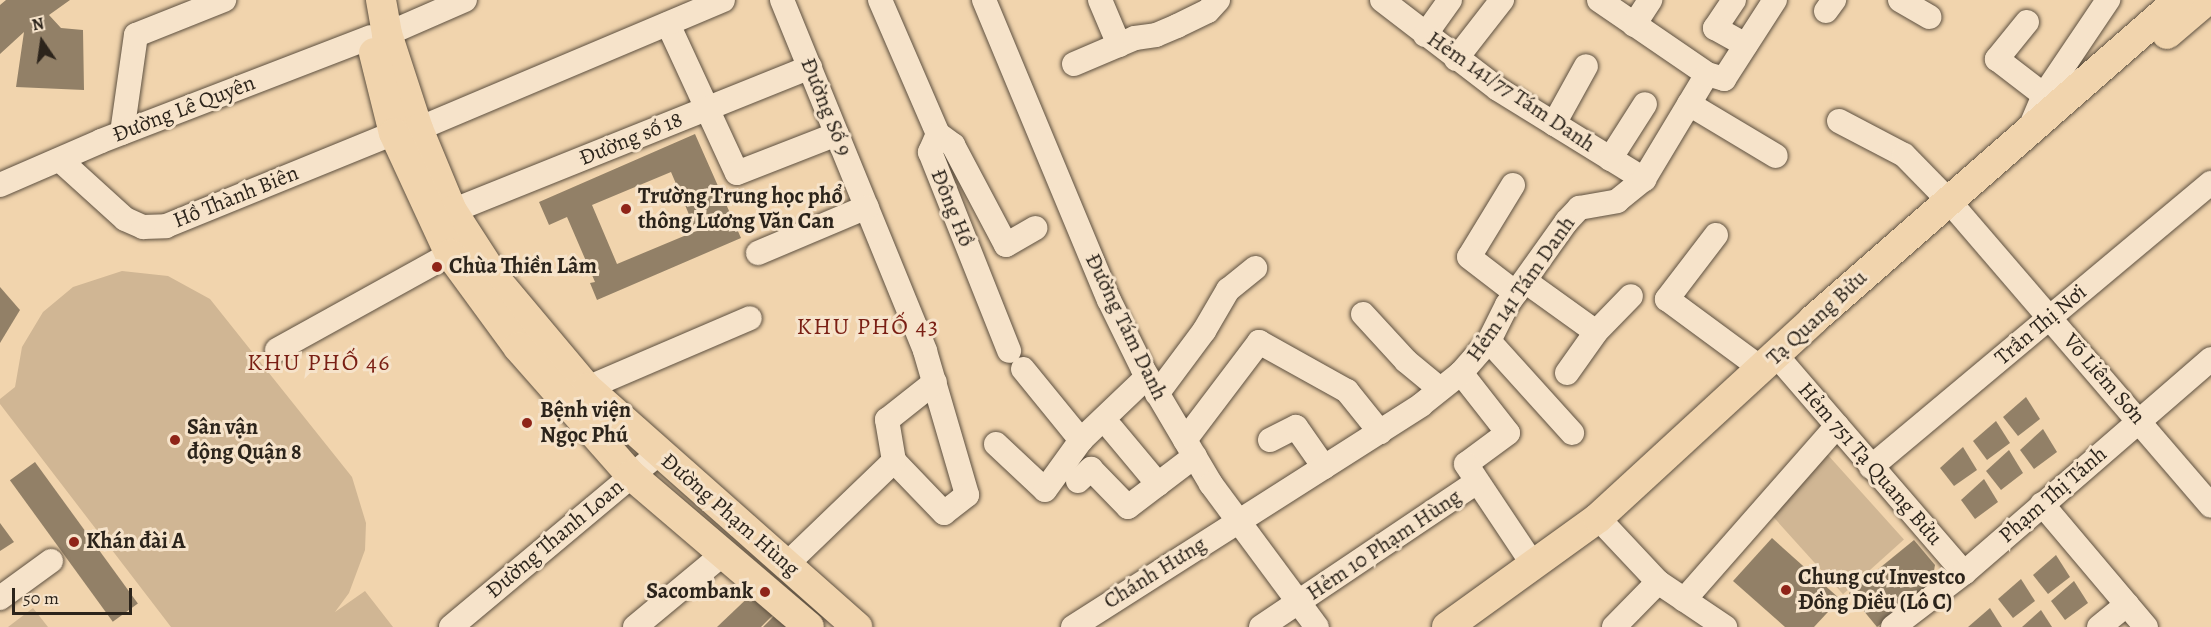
<!DOCTYPE html>
<html>
<head>
<meta charset="utf-8">
<style>
	body { margin:0 }
	#map { position:relative; width:2211px; height:627px; overflow:hidden; background:#f1d4ad; font-family:Alegreya,serif }
	div>[style] { position:absolute }
	.green>* { inset:0; background:#d0b694; transform-origin:0 0 }
	.building>* { inset:0; background:#928067; transform-origin:0 0 }
	.roads { filter:drop-shadow(0 0 2px #5d5040) drop-shadow(0 0 2px #5d5040) }
	.minor>* { height:24px; margin:-12px; padding:0 12px; transform-origin:12px; border-radius:12px; background:#f6e3ca }
	.major>* { height:30px; margin:-15px; padding:0 15px; transform-origin:15px; border-radius:15px; background:#f1d4ad }
	.dots>* { width:16px; height:16px; translate:-50% -50%; box-sizing:border-box; border:3px solid #f6e3ca; border-radius:50% }
	span { translate:-50% -50%; white-space:nowrap; text-align:center; line-height:1.15; -webkit-text-stroke:6px #f6e3ca; paint-order:stroke }
	.street-label { font-size:22px; color:#2c241b }
	.poi-label { font-size:22px; color:#2c241b; font-weight:700 }
	.left { translate:0 -50%; text-align:left }
	.right { translate:-100% -50%; text-align:right }
	.neighbourhood-label { font-size:24px; color:#7a1f14; letter-spacing:1.5px }
	.north { position:absolute; left:12px; top:12px; width:60px; height:60px; -webkit-text-stroke:4px #f6e3ca; paint-order:stroke; rotate:347deg; font-size:16px; font-weight:700; line-height:24px; text-align:center; color:#2c241b }
	.north::after { content:''; display:block; margin:auto; width:21px; height:27px; background:#2c241b; clip-path:polygon(50% 0,100% 100%,50% 72%,0 100%) }
	.scale { position:absolute; left:12px; top:588px; width:120px; height:27px; box-sizing:border-box; border:3px solid #2c241b; border-top:0; padding-left:8px; font-size:18px; line-height:21px; white-space:nowrap; color:#2c241b; -webkit-text-stroke:4px #f6e3ca; paint-order:stroke }
</style>
</head>
<body>
<div id="map">
	<div class="green">
		<i style="clip-path:polygon(122px 271px,168px 276px,210px 299px,352px 477px,366px 523px,365px 550px,349px 593px,335px 612px,365px 591px,393px 627px,171px 627px,0 404px,0 399px,15px 387px,22px 347px,43px 312px,73px 287px)"></i>
		<i style="left:1827px;top:454px;width:115px;height:82px;rotate:48deg"></i>
		<i style="clip-path:polygon(33px 608px,48px 627px,8px 627px)"></i>
	</div>
	<div class="building">
		<i style="clip-path:polygon(6px 0,70px 0,49px 15px,61px 28px,83px 30px,84px 90px,16px 87px,24px 32px,0 54px,0 5px)"></i>
		<i style="clip-path:polygon(evenodd,695px 134px,741px 238px,597px 300px,590px 283px,595px 282px,567px 217px,549px 225px,539px 202px,695px 134px,671px 172px,696px 231px,617px 264px,592px 205px,671px 172px)"></i>
		<i style="clip-path:polygon(0 287px,20px 310px,0 343px)"></i>
		<i style="clip-path:polygon(2026px 397px,2040px 419px,2018px 436px,2003px 417px)"></i>
		<i style="clip-path:polygon(1996px 421px,2010px 443px,1987px 460px,1973px 441px)"></i>
		<i style="clip-path:polygon(2043px 429px,2057px 452px,2034px 469px,2020px 450px)"></i>
		<i style="clip-path:polygon(1963px 447px,1977px 470px,1954px 486px,1940px 468px)"></i>
		<i style="clip-path:polygon(2009px 450px,2023px 473px,2001px 490px,1986px 471px)"></i>
		<i style="left:35px;top:462px;width:175px;height:31px;rotate:54deg"></i>
		<i style="clip-path:polygon(1984px 479px,1998px 502px,1975px 519px,1961px 500px)"></i>
		<i style="clip-path:polygon(0 523px,14px 542px,0 551px)"></i>
		<i style="clip-path:polygon(1772px 538px,1840px 599px,1814px 627px,1785px 627px,1733px 581px)"></i>
		<i style="clip-path:polygon(1914px 540px,1935px 565px,1932px 582px,1877px 627px,1849px 593px)"></i>
		<i style="clip-path:polygon(2056px 555px,2070px 577px,2048px 594px,2033px 575px)"></i>
		<i style="clip-path:polygon(2021px 579px,2035px 601px,2013px 618px,1998px 599px)"></i>
		<i style="clip-path:polygon(2074px 581px,2088px 603px,2065px 620px,2051px 601px)"></i>
		<i style="clip-path:polygon(757px 589px,778px 610px,761px 627px,717px 627px)"></i>
		<i style="clip-path:polygon(1990px 608px,2002px 627px,1968px 627px)"></i>
		<i style="clip-path:polygon(2041px 610px,2052px 627px,2022px 627px)"></i>
		<i style="clip-path:polygon(776px 614px,789px 627px,763px 627px)"></i>
	</div>
	<div class="roads">
		<div class="minor">
			<i style="left:782px;top:0;width:379px;rotate:67.8deg"></i>
			<i style="left:925px;top:351px;width:150px;rotate:73.7deg"></i>
			<i style="left:967px;top:495px;width:29px;rotate:142deg"></i>
			<i style="left:944px;top:513px;width:72px;rotate:-133.9deg"></i>
			<i style="left:880px;top:0;width:146px;rotate:66.6deg"></i>
			<i style="left:938px;top:134px;width:20px;rotate:114deg"></i>
			<i style="left:930px;top:152px;width:214px;rotate:68.3deg"></i>
			<i style="left:984px;top:0;width:325px;rotate:67.4deg"></i>
			<i style="left:1109px;top:300px;width:77px;rotate:63.8deg"></i>
			<i style="left:1143px;top:369px;width:134px;rotate:59.4deg"></i>
			<i style="left:1211px;top:484px;width:178px;rotate:53.5deg"></i>
			<i style="left:1100px;top:0;width:49px;rotate:67.1deg"></i>
			<i style="left:1382px;top:0;width:146px;rotate:37.5deg"></i>
			<i style="left:1498px;top:89px;width:172px;rotate:31.7deg"></i>
			<i style="left:1599px;top:0;width:131px;rotate:34.4deg"></i>
			<i style="left:1734px;top:0;width:34px;rotate:124deg"></i>
			<i style="left:1715px;top:28px;width:35px;rotate:29deg"></i>
			<i style="left:1900px;top:0;width:34px;rotate:30deg"></i>
			<i style="left:1826px;top:11px;width:14px;rotate:-54deg"></i>
			<i style="left:2027px;top:22px;width:48px;rotate:129deg"></i>
			<i style="left:1997px;top:59px;width:59px;rotate:37.5deg"></i>
			<i style="left:668px;top:24px;width:164px;rotate:65.2deg"></i>
			<i style="left:737px;top:173px;width:107px;rotate:-21.3deg"></i>
			<i style="left:1634px;top:25px;width:30px;rotate:-57deg"></i>
			<i style="left:387px;top:34px;width:85px;rotate:-23.6deg"></i>
			<i style="left:1425px;top:35px;width:43px;rotate:-54.5deg"></i>
			<i style="left:1456px;top:59px;width:75px;rotate:-52.1deg"></i>
			<i style="left:1074px;top:64px;width:66px;rotate:-23.1deg"></i>
			<i style="left:1135px;top:38px;width:21px;rotate:-8deg"></i>
			<i style="left:1156px;top:35px;width:23px;rotate:-23deg"></i>
			<i style="left:1177px;top:26px;width:34px;rotate:-26deg"></i>
			<i style="left:1208px;top:11px;width:15px;rotate:-48deg"></i>
			<i style="left:1689px;top:104px;width:101px;rotate:30.9deg"></i>
			<i style="left:1839px;top:121px;width:73px;rotate:27.6deg"></i>
			<i style="left:1904px;top:155px;width:63px;rotate:45.6deg"></i>
			<i style="left:1948px;top:200px;width:403px;rotate:49.3deg"></i>
			<i style="left:1554px;top:124px;width:66px;rotate:-61.1deg"></i>
			<i style="left:2030px;top:128px;width:36px;rotate:-67deg"></i>
			<i style="left:2044px;top:95px;width:115px;rotate:-56deg"></i>
			<i style="left:418px;top:129px;width:331px;rotate:-22.9deg"></i>
			<i style="left:122px;top:133px;width:99px;rotate:-81.9deg"></i>
			<i style="left:136px;top:35px;width:95px;rotate:-21.7deg"></i>
			<i style="left:938px;top:134px;width:19px;rotate:36deg"></i>
			<i style="left:953px;top:145px;width:113px;rotate:62.1deg"></i>
			<i style="left:1006px;top:245px;width:34px;rotate:-30deg"></i>
			<i style="left:1610px;top:159px;width:65px;rotate:-57.5deg"></i>
			<i style="left:60px;top:160px;width:88px;rotate:42.2deg"></i>
			<i style="left:125px;top:219px;width:20px;rotate:24deg"></i>
			<i style="left:143px;top:227px;width:23px;rotate:-2deg"></i>
			<i style="left:166px;top:226px;width:246px;rotate:-22.2deg"></i>
			<i style="left:0;top:185px;width:110px;rotate:-23.5deg"></i>
			<i style="left:101px;top:141px;width:288px;rotate:-21.1deg"></i>
			<i style="left:1513px;top:185px;width:84px;rotate:121.4deg"></i>
			<i style="left:1469px;top:257px;width:59px;rotate:37.5deg"></i>
			<i style="left:452px;top:211px;width:386px;rotate:-21.9deg"></i>
			<i style="left:1716px;top:235px;width:81px;rotate:127.4deg"></i>
			<i style="left:1667px;top:299px;width:118px;rotate:36.4deg"></i>
			<i style="left:758px;top:253px;width:118px;rotate:-22.9deg"></i>
			<i style="left:1525px;top:281px;width:87px;rotate:35.7deg"></i>
			<i style="left:1363px;top:314px;width:64px;rotate:47.5deg"></i>
			<i style="left:1406px;top:361px;width:44px;rotate:39.5deg"></i>
			<i style="left:1489px;top:341px;width:124px;rotate:47.9deg"></i>
			<i style="left:277px;top:350px;width:198px;rotate:-29deg"></i>
			<i style="left:1776px;top:355px;width:288px;rotate:49.2deg"></i>
			<i style="left:1023px;top:369px;width:92px;rotate:50.8deg"></i>
			<i style="left:1461px;top:373px;width:76px;rotate:51.9deg"></i>
			<i style="left:1508px;top:433px;width:52px;rotate:143.6deg"></i>
			<i style="left:1466px;top:464px;width:123px;rotate:56.3deg"></i>
			<i style="left:1567px;top:373px;width:50px;rotate:-54.7deg"></i>
			<i style="left:1596px;top:332px;width:50px;rotate:-45.8deg"></i>
			<i style="left:587px;top:388px;width:177px;rotate:-23.2deg"></i>
			<i style="left:1157px;top:394px;width:79px;rotate:-53.3deg"></i>
			<i style="left:1204px;top:331px;width:48px;rotate:-59.7deg"></i>
			<i style="left:1228px;top:290px;width:35px;rotate:-39deg"></i>
			<i style="left:1112px;top:429px;width:72px;rotate:50.1deg"></i>
			<i style="left:1185px;top:440px;width:123px;rotate:-52.9deg"></i>
			<i style="left:1259px;top:342px;width:101px;rotate:29.1deg"></i>
			<i style="left:1347px;top:391px;width:53px;rotate:51.2deg"></i>
			<i style="left:1270px;top:440px;width:29px;rotate:-27deg"></i>
			<i style="left:1296px;top:427px;width:49px;rotate:55deg"></i>
			<i style="left:996px;top:444px;width:67px;rotate:43.2deg"></i>
			<i style="left:1045px;top:490px;width:62px;rotate:-54.2deg"></i>
			<i style="left:1081px;top:440px;width:91px;rotate:-43.7deg"></i>
			<i style="left:1871px;top:467px;width:443px;rotate:-39.9deg"></i>
			<i style="left:1078px;top:481px;width:18px;rotate:-43deg"></i>
			<i style="left:1091px;top:469px;width:53px;rotate:45.8deg"></i>
			<i style="left:1128px;top:507px;width:84px;rotate:-37.3deg"></i>
			<i style="left:2042px;top:504px;width:161px;rotate:49.8deg"></i>
			<i style="left:1598px;top:518px;width:88px;rotate:46.8deg"></i>
			<i style="left:1658px;top:582px;width:81px;rotate:33.9deg"></i>
			<i style="left:787px;top:564px;width:149px;rotate:-43.9deg"></i>
			<i style="left:894px;top:461px;width:42px;rotate:-99.7deg"></i>
			<i style="left:887px;top:420px;width:61px;rotate:-38.4deg"></i>
			<i style="left:0;top:598px;width:63px;rotate:-36deg"></i>
			<i style="left:1684px;top:600px;width:232px;rotate:-48.7deg"></i>
			<i style="left:451px;top:627px;width:270px;rotate:-39.9deg"></i>
			<i style="left:635px;top:627px;width:114px;rotate:-39.7deg"></i>
			<i style="left:1073px;top:627px;width:413px;rotate:-32.5deg"></i>
			<i style="left:1421px;top:405px;width:51px;rotate:-38.7deg"></i>
			<i style="left:1461px;top:373px;width:43px;rotate:-48.8deg"></i>
			<i style="left:1489px;top:341px;width:40px;rotate:-63.4deg"></i>
			<i style="left:1507px;top:305px;width:103px;rotate:-54.5deg"></i>
			<i style="left:1567px;top:221px;width:18px;rotate:-47deg"></i>
			<i style="left:1579px;top:208px;width:39px;rotate:-10deg"></i>
			<i style="left:1617px;top:201px;width:35px;rotate:-39deg"></i>
			<i style="left:1644px;top:179px;width:122px;rotate:-59deg"></i>
			<i style="left:1707px;top:74px;width:18px;rotate:16deg"></i>
			<i style="left:1724px;top:79px;width:94px;rotate:-57.2deg"></i>
			<i style="left:1261px;top:627px;width:260px;rotate:-33.9deg"></i>
			<i style="left:1614px;top:627px;width:63px;rotate:-45.6deg"></i>
			<i style="left:1893px;top:627px;width:89px;rotate:-37.3deg"></i>
			<i style="left:1964px;top:573px;width:327px;rotate:-40.9deg"></i>
			<i style="left:2099px;top:627px;width:36px;rotate:-39deg"></i>
		</div>
		<div class="major">
			<i style="left:381px;top:0;width:35px;rotate:80deg"></i>
			<i style="left:387px;top:34px;width:100px;rotate:71.9deg"></i>
			<i style="left:418px;top:129px;width:89px;rotate:67.5deg"></i>
			<i style="left:452px;top:211px;width:85px;rotate:57.1deg"></i>
			<i style="left:498px;top:282px;width:138px;rotate:50deg"></i>
			<i style="left:587px;top:388px;width:361px;rotate:41.5deg"></i>
			<i style="left:2167px;top:34px;width:52px;rotate:-40.4deg"></i>
			<i style="left:374px;top:53px;width:82px;rotate:76deg"></i>
			<i style="left:394px;top:133px;width:133px;rotate:65.2deg"></i>
			<i style="left:450px;top:254px;width:115px;rotate:53.8deg"></i>
			<i style="left:518px;top:347px;width:171px;rotate:48.6deg"></i>
			<i style="left:631px;top:475px;width:234px;rotate:40.5deg"></i>
			<i style="left:1447px;top:627px;width:186px;rotate:-35.8deg"></i>
			<i style="left:1598px;top:518px;width:292px;rotate:-42.6deg"></i>
			<i style="left:1813px;top:320px;width:486px;rotate:-41.2deg"></i>
		</div>
	</div>
	<div class="dots">
		<i style="left:626px;top:209px;background:#8f2418"></i>
		<i style="left:437px;top:267px;background:#8f2418"></i>
		<i style="left:527px;top:423px;background:#8f2418"></i>
		<i style="left:175px;top:440px;background:#8f2418"></i>
		<i style="left:74px;top:542px;background:#8f2418"></i>
		<i style="left:1786px;top:590px;background:#8f2418"></i>
		<i style="left:765px;top:592px;background:#8f2418"></i>
	</div>
	<div class="street-label">
		<span style="left:1511px;top:92px;rotate:34deg">Hẻm 141/77 Tám Danh</span>
		<span style="left:826px;top:107px;rotate:68deg">Đường Số 9</span>
		<span style="left:184px;top:109px;rotate:-21deg">Đường Lê Quyên</span>
		<span style="left:631px;top:139px;rotate:-22deg">Đường số 18</span>
		<span style="left:236px;top:197px;rotate:-22deg">Hồ Thành Biên</span>
		<span style="left:952px;top:208px;rotate:68deg">Đông Hồ</span>
		<span style="left:1521px;top:289px;rotate:-55deg">Hẻm 141 Tám Danh</span>
		<span style="left:1817px;top:318px;rotate:-43deg">Tạ Quang Bửu</span>
		<span style="left:2041px;top:325px;rotate:-40deg">Trần Thị Nơi</span>
		<span style="left:1126px;top:327px;rotate:64deg">Đường Tám Danh</span>
		<span style="left:2104px;top:379px;rotate:49deg">Võ Liêm Sơn</span>
		<span style="left:1870px;top:464px;rotate:49deg">Hẻm 751 Tạ Quang Bửu</span>
		<span style="left:2053px;top:495px;rotate:-41deg">Phạm Thị Tánh</span>
		<span style="left:730px;top:515px;rotate:41deg">Đường Phạm Hùng</span>
		<span style="left:555px;top:539px;rotate:-40deg">Đường Thanh Loan</span>
		<span style="left:1384px;top:545px;rotate:-34deg">Hẻm 10 Phạm Hùng</span>
		<span style="left:1155px;top:573px;rotate:-32deg">Chánh Hưng</span>
	</div>
	<div class="poi-label">
		<span class="left" style="left:638px;top:209px">Trường Trung học phổ<br>thông Lương Văn Can</span>
		<span class="left" style="left:449px;top:267px">Chùa Thiền Lâm</span>
		<span class="left" style="left:540px;top:423px">Bệnh viện<br>Ngọc Phú</span>
		<span class="left" style="left:187px;top:440px">Sân vận<br>động Quận 8</span>
		<span class="left" style="left:86px;top:542px">Khán đài A</span>
		<span class="left" style="left:1798px;top:590px">Chung cư Investco<br>Đồng Diều (Lô C)</span>
		<span class="right" style="left:753px;top:592px">Sacombank</span>
	</div>
	<div class="neighbourhood-label">
		<span style="left:868px;top:327px">KHU PHỐ 43</span>
		<span style="left:319px;top:363px">KHU PHỐ 46</span>
	</div>
	<div class="north">N</div>
	<div class="scale">50 m</div>
</div>
</body>
</html>
